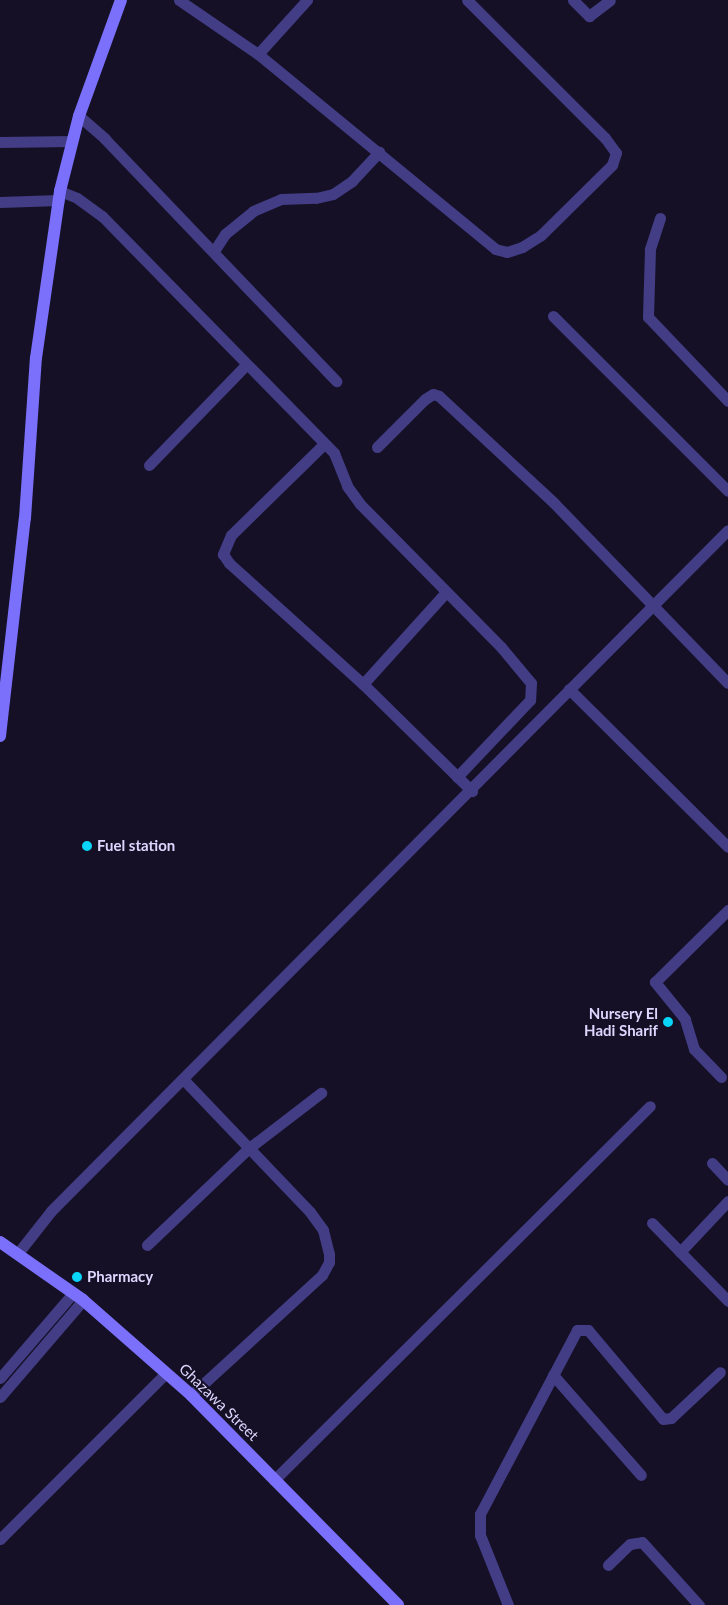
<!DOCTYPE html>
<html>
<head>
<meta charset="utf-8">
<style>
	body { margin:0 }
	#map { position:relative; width:728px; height:1605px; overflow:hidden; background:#151026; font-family:Lato,sans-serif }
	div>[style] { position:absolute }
	.minor>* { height:11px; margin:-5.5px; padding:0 5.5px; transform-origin:5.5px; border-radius:5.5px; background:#423d84 }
	.secondary>* { height:12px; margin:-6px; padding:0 6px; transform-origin:6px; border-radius:6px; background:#7a70fb }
	.dots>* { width:14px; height:14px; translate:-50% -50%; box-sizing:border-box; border:2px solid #151026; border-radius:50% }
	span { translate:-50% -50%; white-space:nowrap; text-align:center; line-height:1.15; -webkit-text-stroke:4px #151026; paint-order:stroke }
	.poi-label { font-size:15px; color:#ddd6fe; font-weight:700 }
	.left { translate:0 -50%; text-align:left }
	.right { translate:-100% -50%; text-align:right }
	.street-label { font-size:15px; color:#ddd6fe }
</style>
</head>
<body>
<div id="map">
	<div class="minor">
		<i style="left:179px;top:0;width:96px;rotate:34.4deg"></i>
		<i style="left:258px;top:54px;width:307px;rotate:39.4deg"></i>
		<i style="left:495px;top:249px;width:12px;rotate:14deg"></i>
		<i style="left:507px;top:252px;width:16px;rotate:-18deg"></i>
		<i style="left:522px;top:247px;width:22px;rotate:-32deg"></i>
		<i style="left:541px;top:235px;width:100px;rotate:-44.6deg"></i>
		<i style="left:612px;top:165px;width:13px;rotate:-72deg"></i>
		<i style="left:616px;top:153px;width:19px;rotate:-126deg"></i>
		<i style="left:605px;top:138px;width:195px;rotate:-135deg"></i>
		<i style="left:573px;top:0;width:23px;rotate:45deg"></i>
		<i style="left:589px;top:16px;width:26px;rotate:-37deg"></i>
		<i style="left:258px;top:54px;width:73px;rotate:-47.8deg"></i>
		<i style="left:79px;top:116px;width:35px;rotate:41deg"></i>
		<i style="left:105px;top:139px;width:335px;rotate:46.3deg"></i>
		<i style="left:0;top:142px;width:72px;rotate:-0.8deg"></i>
		<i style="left:60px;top:191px;width:18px;rotate:22deg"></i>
		<i style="left:77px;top:198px;width:31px;rotate:36deg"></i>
		<i style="left:102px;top:216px;width:332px;rotate:45.6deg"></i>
		<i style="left:334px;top:453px;width:35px;rotate:68deg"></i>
		<i style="left:347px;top:486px;width:22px;rotate:54deg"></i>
		<i style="left:360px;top:504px;width:201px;rotate:45.4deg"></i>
		<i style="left:501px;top:647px;width:47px;rotate:50.2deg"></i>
		<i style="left:531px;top:683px;width:17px;rotate:93deg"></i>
		<i style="left:530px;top:700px;width:106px;rotate:133.5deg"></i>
		<i style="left:0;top:202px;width:59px;rotate:-1.9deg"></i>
		<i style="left:660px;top:218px;width:33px;rotate:108deg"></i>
		<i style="left:650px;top:249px;width:68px;rotate:91.7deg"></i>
		<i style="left:648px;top:317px;width:116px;rotate:46.4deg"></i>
		<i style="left:214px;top:251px;width:20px;rotate:-57deg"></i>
		<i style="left:225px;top:234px;width:36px;rotate:-39deg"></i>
		<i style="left:253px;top:211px;width:30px;rotate:-23deg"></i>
		<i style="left:281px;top:199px;width:35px;rotate:-2deg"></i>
		<i style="left:316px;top:198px;width:17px;rotate:-13deg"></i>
		<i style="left:333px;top:194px;width:23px;rotate:-34deg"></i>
		<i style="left:352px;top:181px;width:40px;rotate:-47deg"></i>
		<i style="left:553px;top:316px;width:247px;rotate:45deg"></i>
		<i style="left:324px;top:444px;width:130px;rotate:135.6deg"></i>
		<i style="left:231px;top:535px;width:21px;rotate:113deg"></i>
		<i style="left:223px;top:554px;width:11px;rotate:56deg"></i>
		<i style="left:229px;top:563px;width:181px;rotate:42.1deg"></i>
		<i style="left:363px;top:684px;width:153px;rotate:44.5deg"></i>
		<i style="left:377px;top:447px;width:68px;rotate:-45deg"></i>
		<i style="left:425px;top:399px;width:9px;rotate:-32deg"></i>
		<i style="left:433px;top:394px;width:6px;rotate:18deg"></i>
		<i style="left:439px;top:396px;width:157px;rotate:42.9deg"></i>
		<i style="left:554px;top:503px;width:250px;rotate:46deg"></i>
		<i style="left:149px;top:465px;width:139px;rotate:-45.9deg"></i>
		<i style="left:363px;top:684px;width:124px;rotate:-47.9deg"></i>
		<i style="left:569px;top:689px;width:224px;rotate:44.8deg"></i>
		<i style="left:721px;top:1077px;width:39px;rotate:-134deg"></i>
		<i style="left:694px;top:1049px;width:31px;rotate:-107deg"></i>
		<i style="left:685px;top:1019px;width:48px;rotate:-129deg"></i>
		<i style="left:655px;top:982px;width:103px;rotate:-44.6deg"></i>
		<i style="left:183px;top:1079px;width:184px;rotate:46.3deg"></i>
		<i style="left:310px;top:1212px;width:22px;rotate:54deg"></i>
		<i style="left:323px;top:1230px;width:25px;rotate:76deg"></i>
		<i style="left:329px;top:1254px;width:8px;rotate:90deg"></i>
		<i style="left:329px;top:1262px;width:15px;rotate:118deg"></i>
		<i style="left:322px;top:1275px;width:178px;rotate:137.5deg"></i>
		<i style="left:712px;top:1163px;width:23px;rotate:47deg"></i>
		<i style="left:652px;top:1223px;width:109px;rotate:45.7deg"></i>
		<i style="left:147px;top:1245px;width:141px;rotate:-43.6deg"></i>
		<i style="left:249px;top:1148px;width:91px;rotate:-37.4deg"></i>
		<i style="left:680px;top:1252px;width:70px;rotate:-46.7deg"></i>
		<i style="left:18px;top:1253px;width:53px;rotate:-51.8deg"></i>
		<i style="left:51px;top:1211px;width:960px;rotate:-45.17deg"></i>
		<i style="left:553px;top:1375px;width:133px;rotate:48.7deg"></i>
		<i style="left:0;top:1378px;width:112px;rotate:-49.3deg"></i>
		<i style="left:0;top:1397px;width:128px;rotate:-49.4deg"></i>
		<i style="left:274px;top:1480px;width:530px;rotate:-44.85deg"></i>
		<i style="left:0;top:1539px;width:235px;rotate:-45deg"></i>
		<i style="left:608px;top:1565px;width:30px;rotate:-44deg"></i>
		<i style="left:630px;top:1544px;width:12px;rotate:-9deg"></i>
		<i style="left:642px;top:1542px;width:85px;rotate:47.9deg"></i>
		<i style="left:508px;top:1605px;width:75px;rotate:-111.8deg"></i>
		<i style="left:480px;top:1535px;width:21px;rotate:-90deg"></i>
		<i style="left:480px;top:1514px;width:208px;rotate:-62.2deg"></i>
		<i style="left:577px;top:1330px;width:11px"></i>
		<i style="left:588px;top:1330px;width:116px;rotate:49.9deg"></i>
		<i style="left:663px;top:1419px;width:8px;rotate:-7deg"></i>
		<i style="left:671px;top:1418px;width:67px;rotate:-43.2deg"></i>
	</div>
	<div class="secondary">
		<i style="left:0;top:736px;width:219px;rotate:-83.5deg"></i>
		<i style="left:25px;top:518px;width:160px;rotate:-86.1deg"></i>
		<i style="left:36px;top:358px;width:169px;rotate:-81.8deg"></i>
		<i style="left:60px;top:191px;width:77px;rotate:-75.8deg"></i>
		<i style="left:79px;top:116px;width:123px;rotate:-70.1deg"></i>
		<i style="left:0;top:1242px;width:101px;rotate:34.9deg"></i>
		<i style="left:83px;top:1300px;width:144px;rotate:41.3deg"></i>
		<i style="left:191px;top:1395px;width:295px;rotate:45.4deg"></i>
	</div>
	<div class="dots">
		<i style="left:87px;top:846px;background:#08d5f8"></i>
		<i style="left:668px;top:1022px;background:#08d5f8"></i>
		<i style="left:77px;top:1277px;background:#08d5f8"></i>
	</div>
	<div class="poi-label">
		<span class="left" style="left:97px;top:846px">Fuel station</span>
		<span class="right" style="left:658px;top:1022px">Nursery El<br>Hadi Sharif</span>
		<span class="left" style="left:87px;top:1277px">Pharmacy</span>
	</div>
	<div class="street-label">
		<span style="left:219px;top:1402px;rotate:44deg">Ghazawa Street</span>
	</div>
</div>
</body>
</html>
